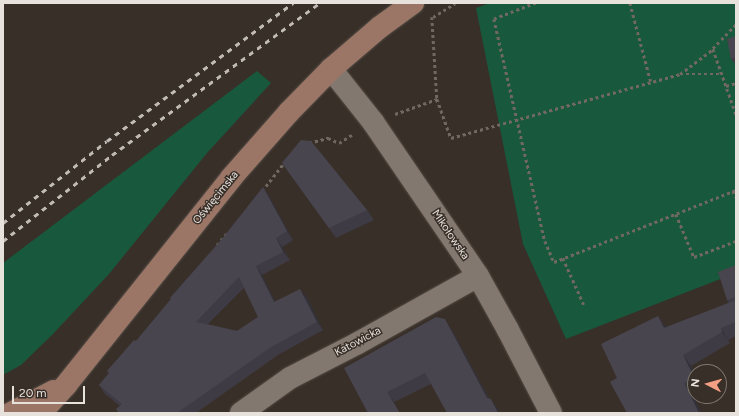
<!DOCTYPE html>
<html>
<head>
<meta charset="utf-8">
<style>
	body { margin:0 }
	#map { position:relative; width:739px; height:416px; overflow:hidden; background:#382f28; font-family:Figtree,sans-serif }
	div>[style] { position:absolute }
	.green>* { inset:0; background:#18583c }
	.path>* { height:2.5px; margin-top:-1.25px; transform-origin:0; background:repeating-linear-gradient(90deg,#706861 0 3px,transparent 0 6px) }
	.roads { filter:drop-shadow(0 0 1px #534c45) drop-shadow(0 0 1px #534c45) }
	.minor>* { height:22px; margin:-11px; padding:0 11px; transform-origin:11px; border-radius:11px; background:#837870 }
	.tertiary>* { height:22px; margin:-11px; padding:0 11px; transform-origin:11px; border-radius:11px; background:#837870 }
	.secondary>* { height:22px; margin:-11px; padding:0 11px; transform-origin:11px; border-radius:11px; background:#9b7667 }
	.rail>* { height:3px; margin-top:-1.5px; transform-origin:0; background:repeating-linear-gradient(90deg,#c1bbb5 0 5px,transparent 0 10px) }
	.wall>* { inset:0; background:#3f3b44 }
	.shaded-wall>* { inset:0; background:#333037 }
	.building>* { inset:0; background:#49454f }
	span { translate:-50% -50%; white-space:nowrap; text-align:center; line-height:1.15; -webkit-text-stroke:3px #382f28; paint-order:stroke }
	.street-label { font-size:11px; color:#e8e2dd }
	.frame { position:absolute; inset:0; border:4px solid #e8e2dd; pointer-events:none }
	.north { position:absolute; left:687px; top:364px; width:40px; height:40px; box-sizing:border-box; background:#382f28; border:1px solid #7e7770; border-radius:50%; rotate:276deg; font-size:11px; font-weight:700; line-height:16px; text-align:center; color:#e8e2dd }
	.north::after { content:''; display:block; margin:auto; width:14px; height:18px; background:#f39f84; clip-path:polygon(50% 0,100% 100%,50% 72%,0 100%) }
	.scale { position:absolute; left:12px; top:386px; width:73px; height:18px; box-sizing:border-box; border:2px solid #e8e2dd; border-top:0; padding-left:5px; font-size:12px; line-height:14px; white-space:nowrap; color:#e8e2dd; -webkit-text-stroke:3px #382f28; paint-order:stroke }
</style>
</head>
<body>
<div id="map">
	<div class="green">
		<i style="clip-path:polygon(490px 3px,736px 3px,736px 273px,566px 339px,523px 244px,476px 8px)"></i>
		<i style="clip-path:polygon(257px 71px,271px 83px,207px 153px,109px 274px,53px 334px,21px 365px,3px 375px,3px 263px)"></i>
	</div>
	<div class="path">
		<i style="left:536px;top:3px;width:45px;rotate:159.1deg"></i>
		<i style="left:494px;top:19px;width:228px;rotate:77.1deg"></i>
		<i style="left:545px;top:241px;width:23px;rotate:67deg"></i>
		<i style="left:554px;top:262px;width:196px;rotate:-21.6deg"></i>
		<i style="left:630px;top:3px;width:82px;rotate:75.1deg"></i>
		<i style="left:432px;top:17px;width:82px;rotate:86.5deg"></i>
		<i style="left:433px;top:17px;width:26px;rotate:-32deg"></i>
		<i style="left:736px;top:25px;width:33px;rotate:134deg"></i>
		<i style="left:713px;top:49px;width:69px;rotate:70.5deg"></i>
		<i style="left:680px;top:74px;width:42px"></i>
		<i style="left:726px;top:86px;width:10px;rotate:-17deg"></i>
		<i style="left:395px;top:114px;width:45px;rotate:-19.7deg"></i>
		<i style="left:437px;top:99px;width:41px;rotate:70.3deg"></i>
		<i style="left:451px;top:138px;width:238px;rotate:-15.6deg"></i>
		<i style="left:680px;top:74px;width:41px;rotate:-37.1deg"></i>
		<i style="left:309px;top:143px;width:20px;rotate:-15deg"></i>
		<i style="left:328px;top:138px;width:12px;rotate:24deg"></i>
		<i style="left:339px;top:143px;width:17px;rotate:-33deg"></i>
		<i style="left:262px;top:191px;width:37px;rotate:-52deg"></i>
		<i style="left:733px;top:191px;width:7px;rotate:63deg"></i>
		<i style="left:676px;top:214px;width:47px;rotate:67.3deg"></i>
		<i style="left:694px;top:257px;width:45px;rotate:-20.9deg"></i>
		<i style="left:217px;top:245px;width:16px;rotate:-50deg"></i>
		<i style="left:563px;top:258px;width:51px;rotate:65.9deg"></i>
	</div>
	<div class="roads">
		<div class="minor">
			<i style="left:241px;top:413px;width:60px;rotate:-35.5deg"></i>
			<i style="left:290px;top:378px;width:76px;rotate:-27.2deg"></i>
			<i style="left:358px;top:343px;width:137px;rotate:-29.2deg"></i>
		</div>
		<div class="tertiary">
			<i style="left:331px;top:69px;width:68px;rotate:51.6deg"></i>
			<i style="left:373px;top:122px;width:186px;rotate:55.7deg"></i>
			<i style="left:478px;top:276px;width:62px;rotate:60.9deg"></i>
			<i style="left:508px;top:330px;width:93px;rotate:62.6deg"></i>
		</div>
		<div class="secondary">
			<i style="left:11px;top:413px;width:48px;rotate:-27.1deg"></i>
			<i style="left:41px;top:413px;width:38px;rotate:-48deg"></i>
			<i style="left:66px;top:385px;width:265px;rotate:-51.4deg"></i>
			<i style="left:231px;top:178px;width:88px;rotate:-48.7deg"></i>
			<i style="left:289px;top:112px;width:60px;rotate:-45.7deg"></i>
			<i style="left:331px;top:69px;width:65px;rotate:-40.6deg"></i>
			<i style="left:380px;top:27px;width:41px;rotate:-36deg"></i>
		</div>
	</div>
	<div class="rail">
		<i style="left:3px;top:223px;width:132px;rotate:-38.3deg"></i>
		<i style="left:107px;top:141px;width:232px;rotate:-36.6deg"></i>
		<i style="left:3px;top:241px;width:139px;rotate:-38.3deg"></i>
		<i style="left:112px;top:155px;width:258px;rotate:-36.2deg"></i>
	</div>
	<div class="wall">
		<i style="clip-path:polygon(736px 36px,736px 62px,734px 63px,731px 59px)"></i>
		<i style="clip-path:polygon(282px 163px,367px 210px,374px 220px,336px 238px)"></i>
		<i style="clip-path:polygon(evenodd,263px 187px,269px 196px,293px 240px,282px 247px,290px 260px,262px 275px,275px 301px,307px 297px,323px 330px,278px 355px,196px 413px,119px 413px,120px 406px,105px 394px,99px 385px,109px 373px,107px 371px,136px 341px,171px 299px,170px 298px,222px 239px,263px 187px,244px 288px,258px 317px,237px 331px,208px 324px,244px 288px)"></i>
		<i style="clip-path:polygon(736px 265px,736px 336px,728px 340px,730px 343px,691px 366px,695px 374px,695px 393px,692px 394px,702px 413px,627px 413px,617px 378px,658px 316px,666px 327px,729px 303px,727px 300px)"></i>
		<i style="clip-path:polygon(452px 330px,489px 398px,498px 409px,431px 384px,394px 402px,344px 368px)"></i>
	</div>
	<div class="shaded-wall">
		<i style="clip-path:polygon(263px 187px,269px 196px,293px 240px,287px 231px)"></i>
		<i style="clip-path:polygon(276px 238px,282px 247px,290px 260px,283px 252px)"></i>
		<i style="clip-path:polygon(256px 266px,262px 275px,280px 311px,274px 302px)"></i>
		<i style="clip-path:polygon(300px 289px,307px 297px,323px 330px,317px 322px)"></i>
		<i style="clip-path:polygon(658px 316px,666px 327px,664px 328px)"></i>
		<i style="clip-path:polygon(445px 319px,452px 330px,494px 408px,487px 398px)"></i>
		<i style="clip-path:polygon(721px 328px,728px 340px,730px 343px,722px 332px)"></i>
		<i style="clip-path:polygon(683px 355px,691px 366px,695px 374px,695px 378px)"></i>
		<i style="clip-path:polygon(684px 383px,692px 394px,702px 413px,699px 413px)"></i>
		<i style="clip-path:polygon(387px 392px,394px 402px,400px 413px)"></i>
		<i style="clip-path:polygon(491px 399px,498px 409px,500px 413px,498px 413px)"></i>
	</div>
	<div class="building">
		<i style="clip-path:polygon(736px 36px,736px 57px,731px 59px,727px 39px)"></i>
		<i style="clip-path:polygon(301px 140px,311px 141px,367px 210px,329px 228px,282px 163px)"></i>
		<i style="clip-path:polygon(evenodd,263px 187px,287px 231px,276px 238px,283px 252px,256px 266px,274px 302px,300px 289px,317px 322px,271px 347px,177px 413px,119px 413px,116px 409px,122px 404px,99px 385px,109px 373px,107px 371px,134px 340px,136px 341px,171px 299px,170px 298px,222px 239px,263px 187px,239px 277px,258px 317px,237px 331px,196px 322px,239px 277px)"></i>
		<i style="clip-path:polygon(736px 265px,736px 297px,727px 300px,718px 272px)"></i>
		<i style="clip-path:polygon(736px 300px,736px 322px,721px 328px,722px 332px,683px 355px,694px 377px,684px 383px,699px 413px,627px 413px,610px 382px,617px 378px,601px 344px,658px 316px,664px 328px)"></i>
		<i style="clip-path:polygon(436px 317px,445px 319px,487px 398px,491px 399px,498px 413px,447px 413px,425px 373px,387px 392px,400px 413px,368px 413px,344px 368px)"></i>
	</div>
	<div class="street-label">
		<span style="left:216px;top:198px;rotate:-51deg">Oświęcimska</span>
		<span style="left:450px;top:235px;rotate:56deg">Mikołowska</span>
		<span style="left:358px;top:342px;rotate:-28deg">Katowicka</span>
	</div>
	<div class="frame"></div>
	<div class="north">N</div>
	<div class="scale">20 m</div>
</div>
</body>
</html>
